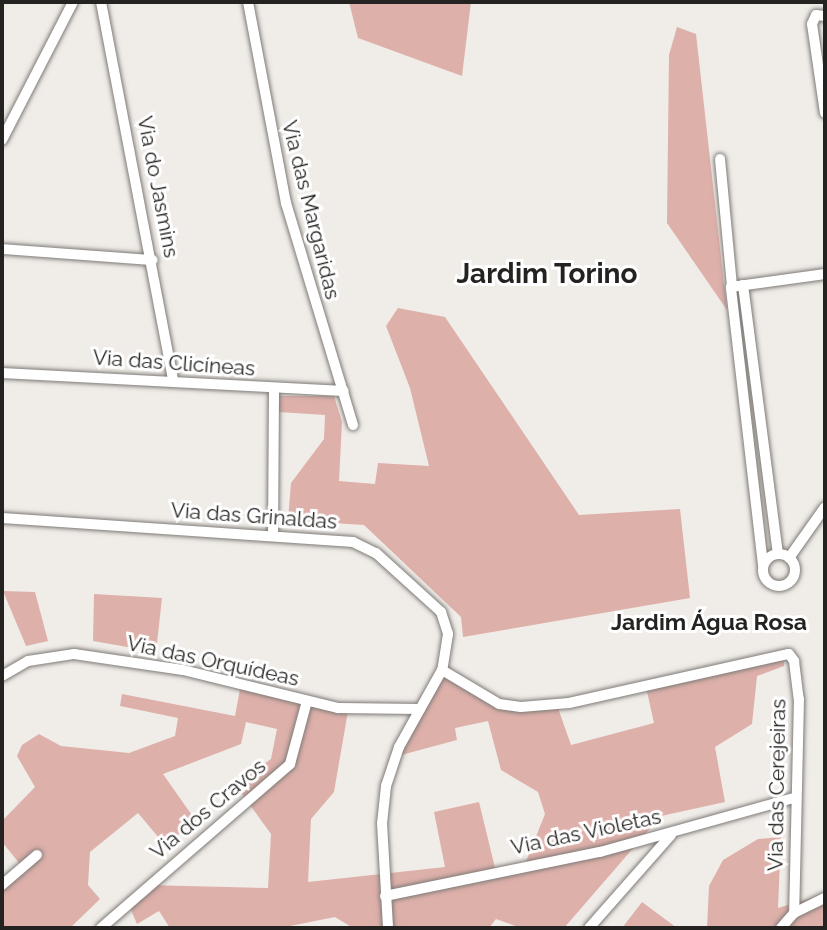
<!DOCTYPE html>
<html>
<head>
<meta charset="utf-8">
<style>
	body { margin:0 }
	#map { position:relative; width:827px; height:930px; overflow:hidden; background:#f0ece8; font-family:Raleway,sans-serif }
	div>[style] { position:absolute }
	.forest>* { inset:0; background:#deb0aa }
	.roads { filter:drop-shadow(0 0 2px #7e7b77) drop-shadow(0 0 2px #7e7b77) }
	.minor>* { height:10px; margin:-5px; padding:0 5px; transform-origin:5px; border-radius:5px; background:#fff }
	.minor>.ring { margin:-5px; padding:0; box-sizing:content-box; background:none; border:10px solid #fff; border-radius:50% }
	span { translate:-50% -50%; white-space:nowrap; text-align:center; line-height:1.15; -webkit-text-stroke:6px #fff; paint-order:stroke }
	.street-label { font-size:21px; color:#242321 }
	.neighbourhood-label { font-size:23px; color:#242321; font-weight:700 }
	.district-label { font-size:28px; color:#242321; font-weight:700 }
	.frame { position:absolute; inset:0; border:4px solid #242321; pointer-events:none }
</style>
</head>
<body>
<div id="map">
	<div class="forest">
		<i style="clip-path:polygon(349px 2px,471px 2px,462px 76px,358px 38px)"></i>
		<i style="clip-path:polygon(677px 27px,696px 34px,727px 310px,667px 223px,669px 55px)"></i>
		<i style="clip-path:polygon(398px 308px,445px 317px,579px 515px,680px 509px,690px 598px,463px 637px,461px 617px,364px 525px,288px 520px,291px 483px,324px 439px,325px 415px,279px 412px,279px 396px,334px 396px,342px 422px,339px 481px,375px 484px,378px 463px,429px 466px,410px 388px,386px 326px)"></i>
		<i style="clip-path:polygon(3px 591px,35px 592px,48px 641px,26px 646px)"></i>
		<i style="clip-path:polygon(94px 594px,162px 598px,156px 652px,93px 641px)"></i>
		<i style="clip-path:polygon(784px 653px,784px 666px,757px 676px,752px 724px,715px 747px,725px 802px,661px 816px,564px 928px,521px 928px,496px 919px,489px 928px,353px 928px,335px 917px,280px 928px,170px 928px,159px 911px,137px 924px,131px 910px,146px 885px,268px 888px,271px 834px,235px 784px,271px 759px,277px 729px,246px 722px,241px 744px,163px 774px,196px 821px,165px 845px,138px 813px,90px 852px,88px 885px,100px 899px,70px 928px,2px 928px,2px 890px,25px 870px,2px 842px,2px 821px,35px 787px,17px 756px,22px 745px,39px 734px,61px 746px,129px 753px,175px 736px,178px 718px,120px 706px,122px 694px,235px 716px,240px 689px,348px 711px,334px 792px,311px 819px,308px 882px,445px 867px,434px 812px,479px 802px,497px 876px,523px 869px,545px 814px,538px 792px,501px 770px,488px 721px,455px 728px,457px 740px,401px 755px,443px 676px,497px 708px,558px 708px,571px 745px,654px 723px,646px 687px)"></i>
		<i style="clip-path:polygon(781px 837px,778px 908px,825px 894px,825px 928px,707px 928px,709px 886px,723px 860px,758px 839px)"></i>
		<i style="clip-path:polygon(642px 902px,677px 928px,622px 928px)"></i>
	</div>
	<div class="roads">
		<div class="minor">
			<i style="left:101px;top:2px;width:386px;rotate:79.2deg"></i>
			<i style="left:248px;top:2px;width:205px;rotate:79.3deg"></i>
			<i style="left:286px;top:203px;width:232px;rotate:73.2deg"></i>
			<i style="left:825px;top:16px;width:9px;rotate:-174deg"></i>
			<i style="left:816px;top:15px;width:10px;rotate:114deg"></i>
			<i style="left:812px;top:24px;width:90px;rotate:81.7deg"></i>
			<i style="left:2px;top:140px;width:155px;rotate:-62.8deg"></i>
			<i style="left:720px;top:159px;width:128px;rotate:84.6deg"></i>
			<i style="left:2px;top:249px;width:151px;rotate:4.2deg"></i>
			<i style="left:743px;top:285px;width:271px;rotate:82.6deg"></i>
			<i style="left:2px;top:373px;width:342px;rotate:3deg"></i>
			<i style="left:2px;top:518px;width:352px;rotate:3.9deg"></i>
			<i style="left:353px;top:542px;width:25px;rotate:26deg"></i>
			<i style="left:376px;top:553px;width:88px;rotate:42.2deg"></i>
			<i style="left:441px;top:612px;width:23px;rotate:72deg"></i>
			<i style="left:448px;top:634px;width:36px;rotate:99deg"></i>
			<i style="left:442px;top:670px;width:88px;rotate:119.2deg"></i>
			<i style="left:399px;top:747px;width:41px;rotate:108.4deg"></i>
			<i style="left:386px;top:786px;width:37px;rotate:96deg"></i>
			<i style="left:382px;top:823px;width:105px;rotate:86.7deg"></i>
			<i style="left:273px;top:536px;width:147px;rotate:-89.6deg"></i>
			<i class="ring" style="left:763px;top:554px;width:22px;height:22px"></i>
			<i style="left:789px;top:558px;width:62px;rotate:-54.8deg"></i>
			<i style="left:763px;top:565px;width:280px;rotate:-96.6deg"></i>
			<i style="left:731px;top:287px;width:95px;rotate:-7.9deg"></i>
			<i style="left:442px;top:670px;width:66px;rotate:30.8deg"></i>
			<i style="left:499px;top:704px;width:22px;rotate:8deg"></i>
			<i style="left:521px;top:707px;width:48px;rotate:-4.8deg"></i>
			<i style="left:569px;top:703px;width:225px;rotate:-12.6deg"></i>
			<i style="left:789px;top:654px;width:9px;rotate:54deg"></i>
			<i style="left:794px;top:661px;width:38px;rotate:83deg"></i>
			<i style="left:799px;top:699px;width:214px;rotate:91.3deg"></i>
			<i style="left:794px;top:913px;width:20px;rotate:131deg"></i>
			<i style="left:2px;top:676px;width:30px;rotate:-30deg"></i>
			<i style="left:28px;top:661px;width:47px;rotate:-8.7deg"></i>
			<i style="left:74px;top:654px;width:110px;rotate:8.4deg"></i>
			<i style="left:183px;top:670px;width:160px;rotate:13.8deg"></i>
			<i style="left:338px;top:708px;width:82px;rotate:0.7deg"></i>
			<i style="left:2px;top:885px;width:46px;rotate:-40.6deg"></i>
			<i style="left:385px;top:896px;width:219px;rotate:-11.6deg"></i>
			<i style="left:600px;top:852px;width:201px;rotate:-15.6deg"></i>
			<i style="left:794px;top:913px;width:34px;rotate:-26deg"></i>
			<i style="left:101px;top:928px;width:250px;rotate:-40.9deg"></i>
			<i style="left:290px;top:764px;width:65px;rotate:-74.9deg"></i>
			<i style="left:589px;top:928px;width:124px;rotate:-48.6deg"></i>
		</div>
	</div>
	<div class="street-label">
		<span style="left:158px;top:187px;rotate:79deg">Via do Jasmins</span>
		<span style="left:311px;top:210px;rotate:76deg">Via das Margaridas</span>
		<span style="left:174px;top:363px;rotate:4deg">Via das Clicíneas</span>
		<span style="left:254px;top:516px;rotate:4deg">Via das Grinaldas</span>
		<span style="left:213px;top:661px;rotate:12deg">Via das Orquídeas</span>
		<span style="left:777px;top:785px;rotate:-89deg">Via das Cerejeiras</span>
		<span style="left:208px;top:809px;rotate:-40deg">Via dos Cravos</span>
		<span style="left:586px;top:832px;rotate:-12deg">Via das Violetas</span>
	</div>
	<div class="neighbourhood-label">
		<span style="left:709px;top:622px">Jardim Água Rosa</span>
	</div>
	<div class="district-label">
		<span style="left:547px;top:274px">Jardim Torino</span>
	</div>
	<div class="frame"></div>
</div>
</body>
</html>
